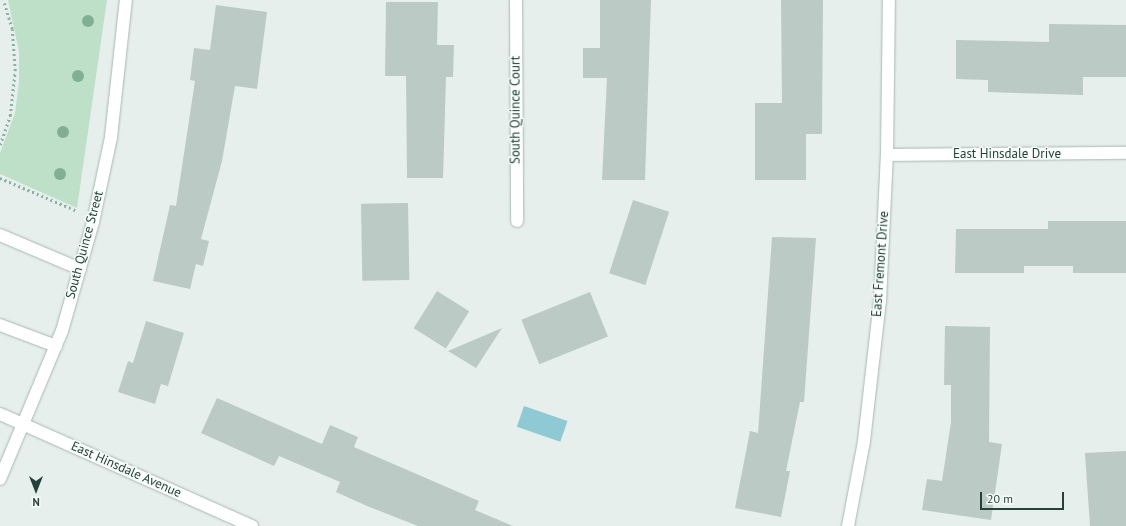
<!DOCTYPE html>
<html>
<head>
<meta charset="utf-8">
<style>
	body { margin:0 }
	#map { position:relative; width:1126px; height:526px; overflow:hidden; background:#e6efeb; font-family:"PT Sans",sans-serif }
	div>[style] { position:absolute }
	.green>* { inset:0; background:#bfe0c8 }
	.water>* { inset:0; background:#8ec9d4; transform-origin:0 0 }
	.building>* { inset:0; background:#bbcac4; transform-origin:0 0 }
	.path>* { height:2.5px; margin-top:-1.25px; transform-origin:0; background:repeating-linear-gradient(90deg,#86b3a5 0 2px,transparent 0 5px) }
	.roads { filter:drop-shadow(0 0 1px #a8b8b2) drop-shadow(0 0 1px #a8b8b2) }
	.minor>* { height:12px; margin:-6px; padding:0 6px; transform-origin:6px; border-radius:6px; background:#fff }
	.trees>* { width:12px; height:12px; margin:-6px; border-radius:50%; background:#80af93 }
	span { translate:-50% -50%; white-space:nowrap; text-align:center; line-height:1.15; -webkit-text-stroke:3px #f7fbf9; paint-order:stroke }
	.street-label { font-size:13px; color:#24423a }
	.north { position:absolute; left:16px; top:470px; width:40px; height:40px; -webkit-text-stroke:3px #f7fbf9; paint-order:stroke; rotate:180deg; font-size:11px; font-weight:700; line-height:16px; text-align:center; color:#24423a }
	.north::after { content:''; display:block; margin:auto; width:14px; height:18px; background:#24423a; clip-path:polygon(50% 0,100% 100%,50% 72%,0 100%) }
	.scale { position:absolute; left:980px; top:492px; width:84px; height:18px; box-sizing:border-box; border:2px solid #24423a; border-top:0; padding-left:5px; font-size:12px; line-height:14px; white-space:nowrap; color:#24423a; -webkit-text-stroke:3px #f7fbf9; paint-order:stroke }
</style>
</head>
<body>
<div id="map">
	<div class="green">
		<i style="clip-path:polygon(8px 0,107px 0,77px 208px,0 174px,0 153px,15px 113px,19px 82px,19px 52px)"></i>
	</div>
	<div class="water">
		<i style="left:524px;top:406px;width:46px;height:22px;rotate:19deg"></i>
	</div>
	<div class="building">
		<i style="clip-path:polygon(600px 0,651px 0,645px 180px,602px 180px,607px 78px,583px 78px,583px 48px,600px 48px)"></i>
		<i style="clip-path:polygon(781px 0,823px 0,822px 134px,806px 134px,806px 180px,755px 180px,755px 103px,782px 103px)"></i>
		<i style="clip-path:polygon(386px 2px,438px 2px,437px 45px,454px 45px,453px 77px,446px 77px,443px 178px,407px 178px,406px 76px,385px 76px)"></i>
		<i style="clip-path:polygon(216px 5px,267px 12px,257px 89px,235px 86px,222px 161px,201px 239px,209px 241px,203px 266px,196px 264px,190px 289px,153px 281px,170px 205px,176px 206px,195px 81px,190px 80px,194px 48px,210px 50px)"></i>
		<i style="clip-path:polygon(1049px 24px,1126px 25px,1126px 77px,1083px 77px,1083px 95px,988px 92px,988px 80px,956px 79px,956px 40px,1049px 42px)"></i>
		<i style="left:633px;top:200px;width:38px;height:77px;rotate:18deg"></i>
		<i style="left:408px;top:203px;width:77px;height:47px;rotate:89deg"></i>
		<i style="clip-path:polygon(1048px 221px,1126px 221px,1126px 273px,1073px 273px,1073px 266px,1024px 266px,1024px 273px,955px 273px,956px 229px,1048px 229px)"></i>
		<i style="clip-path:polygon(772px 237px,816px 238px,804px 402px,800px 402px,786px 471px,790px 471px,781px 517px,735px 508px,750px 431px,758px 433px)"></i>
		<i style="left:437px;top:291px;width:38px;height:44px;rotate:32deg"></i>
		<i style="left:590px;top:292px;width:48px;height:74px;rotate:68deg"></i>
		<i style="clip-path:polygon(146px 321px,184px 333px,168px 386px,161px 384px,155px 404px,118px 392px,128px 361px,133px 363px)"></i>
		<i style="clip-path:polygon(945px 326px,990px 327px,989px 442px,1002px 444px,991px 520px,922px 510px,927px 479px,942px 481px,951px 422px,951px 385px,944px 385px)"></i>
		<i style="clip-path:polygon(502px 328px,476px 368px,448px 351px)"></i>
		<i style="clip-path:polygon(217px 398px,322px 444px,330px 425px,358px 437px,354px 447px,479px 501px,475px 510px,513px 526px,418px 526px,367px 506px,336px 492px,340px 482px,279px 456px,274px 466px,201px 433px)"></i>
		<i style="clip-path:polygon(1126px 451px,1126px 526px,1090px 526px,1085px 453px)"></i>
	</div>
	<div class="path">
		<i style="left:0;top:145px;width:31px;rotate:-71deg"></i>
		<i style="left:10px;top:116px;width:45px;rotate:-83.7deg"></i>
		<i style="left:15px;top:71px;width:42px;rotate:-94.1deg"></i>
		<i style="left:12px;top:29px;width:30px;rotate:-107deg"></i>
		<i style="left:0;top:178px;width:82px;rotate:23.1deg"></i>
	</div>
	<div class="roads">
		<div class="minor">
			<i style="left:516px;top:0;width:221px;rotate:89.7deg"></i>
			<i style="left:887px;top:155px;width:239px;rotate:-0.5deg"></i>
			<i style="left:0;top:235px;width:87px;rotate:23deg"></i>
			<i style="left:0;top:325px;width:60px;rotate:20.6deg"></i>
			<i style="left:0;top:414px;width:276px;rotate:24deg"></i>
			<i style="left:0;top:479px;width:160px;rotate:-67.3deg"></i>
			<i style="left:62px;top:331px;width:113px;rotate:-74.1deg"></i>
			<i style="left:93px;top:222px;width:87px;rotate:-78deg"></i>
			<i style="left:111px;top:137px;width:138px;rotate:-83.8deg"></i>
			<i style="left:848px;top:526px;width:86px;rotate:-79.3deg"></i>
			<i style="left:864px;top:441px;width:141px;rotate:-83.5deg"></i>
			<i style="left:880px;top:301px;width:146px;rotate:-87.3deg"></i>
			<i style="left:887px;top:155px;width:155px;rotate:-89.3deg"></i>
		</div>
	</div>
	<div class="trees">
		<i style="left:88px;top:21px"></i>
		<i style="left:78px;top:76px"></i>
		<i style="left:63px;top:132px"></i>
		<i style="left:60px;top:174px"></i>
	</div>
	<div class="street-label">
		<span style="left:516px;top:110px;rotate:-90deg">South Quince Court</span>
		<span style="left:1007px;top:154px">East Hinsdale Drive</span>
		<span style="left:85px;top:245px;rotate:-75deg">South Quince Street</span>
		<span style="left:881px;top:264px;rotate:-86deg">East Fremont Drive</span>
		<span style="left:126px;top:470px;rotate:24deg">East Hinsdale Avenue</span>
	</div>
	<div class="north">N</div>
	<div class="scale">20 m</div>
</div>
</body>
</html>
